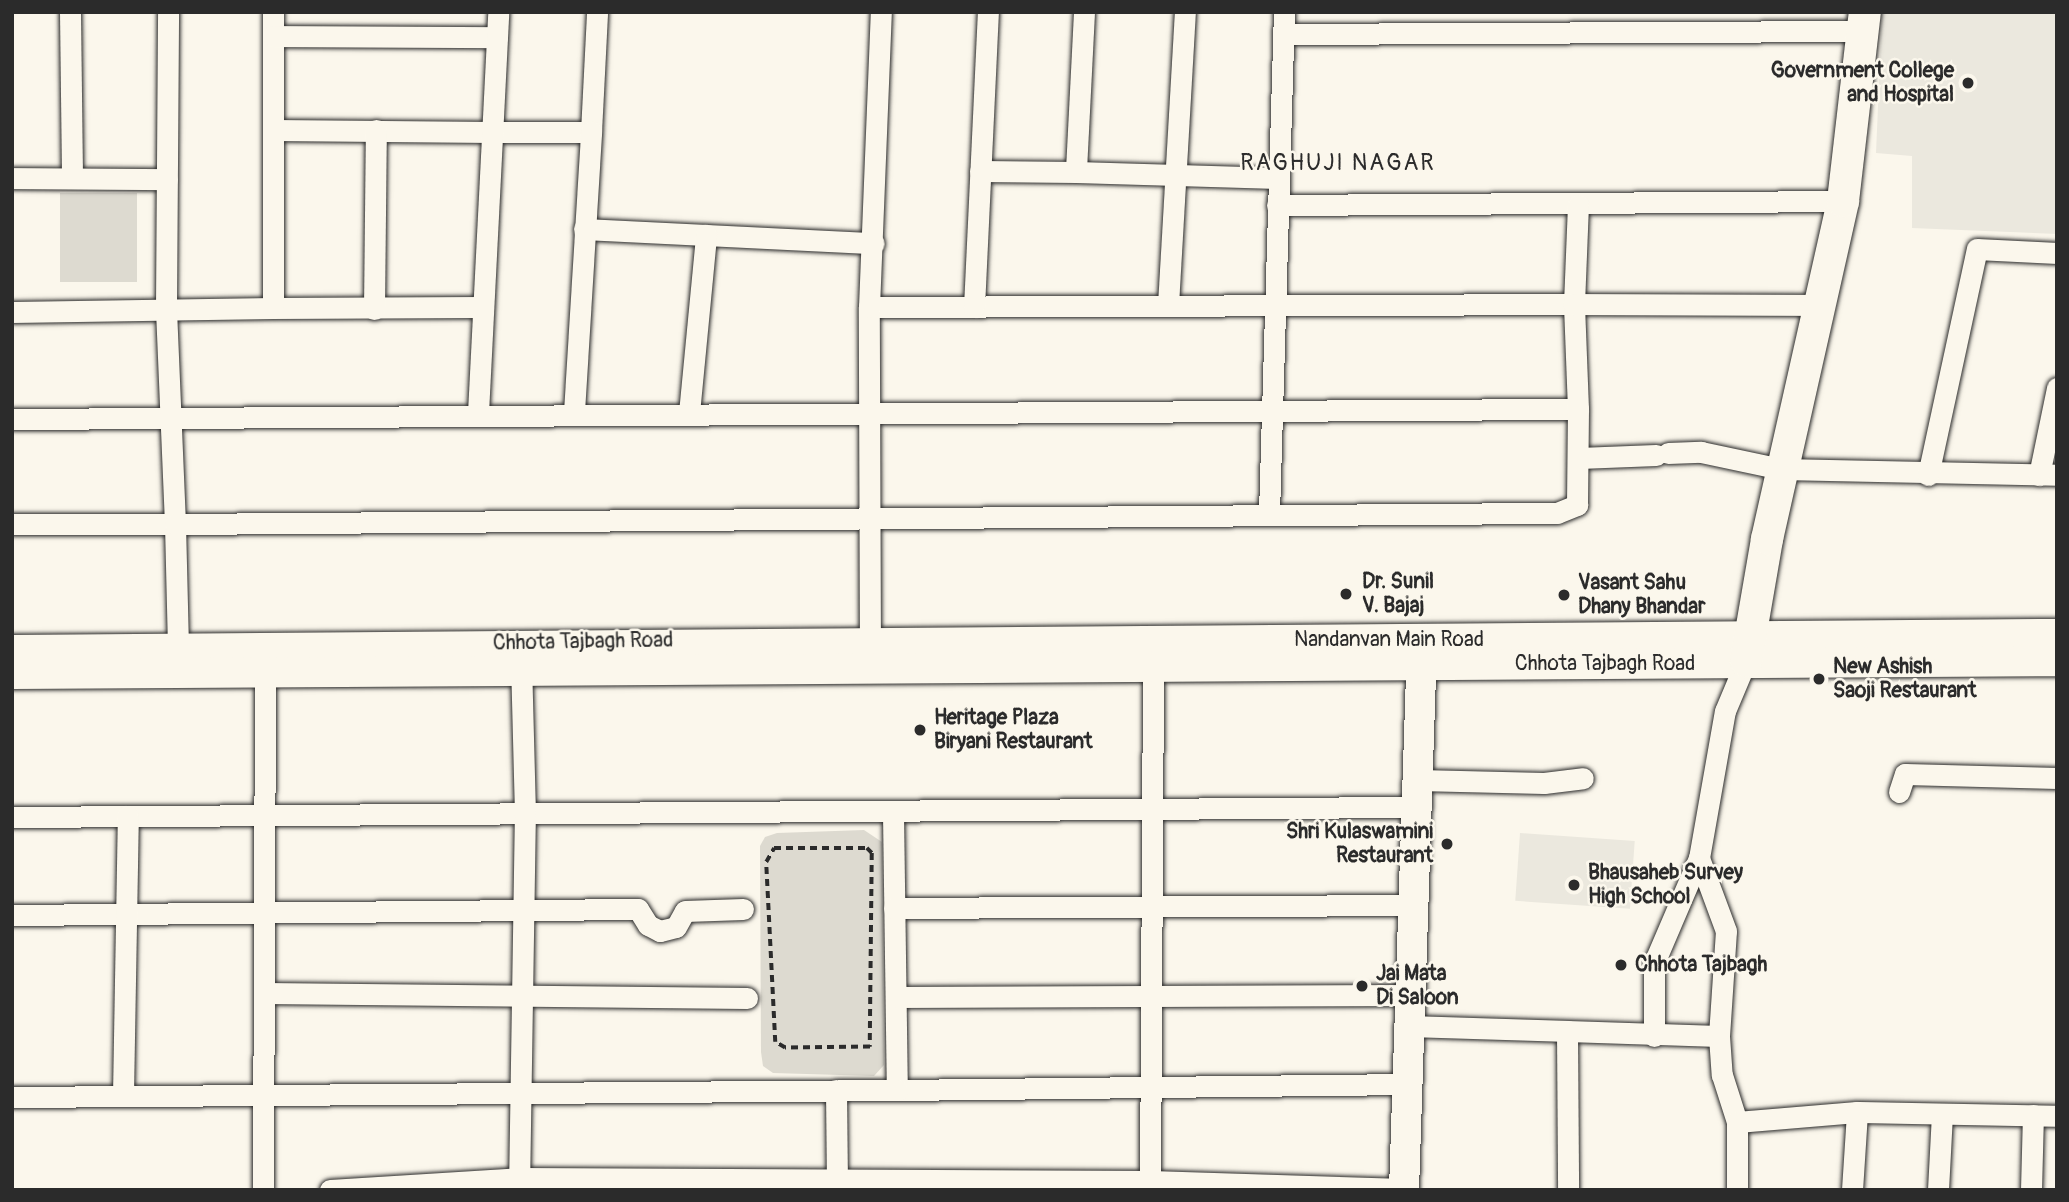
<!DOCTYPE html>
<html>
<head>
<meta charset="utf-8">
<style>
	body { margin:0 }
	#map { position:relative; width:2069px; height:1202px; overflow:hidden; background:#fbf7ec; font-family:Pangolin,sans-serif }
	div>[style] { position:absolute }
	.built>* { inset:0; background:#ebe8de; transform-origin:0 0 }
	.green>* { inset:0; background:#dddad0; transform-origin:0 0 }
	.path>* { height:3.5px; margin-top:-1.75px; transform-origin:0; background:repeating-linear-gradient(90deg,#2b2b2b 0 7px,transparent 0 12px) }
	.roads { filter:drop-shadow(0 0 2px #2b2b2b) drop-shadow(0 0 2px #2b2b2b) }
	.minor>* { height:21px; margin:-10.5px; padding:0 10.5px; transform-origin:10.5px; border-radius:10.5px; background:#fbf7ec }
	.secondary>* { height:30px; margin:-15px; padding:0 15px; transform-origin:15px; border-radius:15px; background:#fbf7ec }
	.primary>* { height:32px; margin:-16px; padding:0 16px; transform-origin:16px; border-radius:16px; background:#fbf7ec }
	.dots>* { width:19px; height:19px; translate:-50% -50%; box-sizing:border-box; border:4px solid #fbf7ec; border-radius:50% }
	span { translate:-50% -50%; white-space:nowrap; text-align:center; line-height:1.15; -webkit-text-stroke:5px #fbf7ec; paint-order:stroke }
	.poi-label { font-size:21px; color:#2b2b2b; font-weight:700 }
	.right { translate:-100% -50%; text-align:right }
	.left { translate:0 -50%; text-align:left }
	.street-label { font-size:21px; color:#2b2b2b }
	.neighbourhood-label { font-size:23px; color:#2b2b2b; letter-spacing:2px }
	.frame { position:absolute; inset:0; border:14px solid #2b2b2b; pointer-events:none }
</style>
</head>
<body>
<div id="map">
	<div class="built">
		<i style="clip-path:polygon(1882px 12px,2057px 12px,2057px 234px,1912px 228px,1912px 156px,1876px 153px)"></i>
		<i style="left:1520px;top:833px;width:115px;height:68px;rotate:4deg"></i>
	</div>
	<div class="green">
		<i style="left:60px;top:193px;width:77px;height:89px"></i>
		<i style="clip-path:polygon(864px 830px,882px 842px,884px 1065px,874px 1076px,773px 1073px,763px 1066px,761px 1052px,760px 846px,765px 837px,777px 833px)"></i>
	</div>
	<div class="path">
		<i style="left:774px;top:848px;width:93px"></i>
		<i style="left:867px;top:848px;width:7px;rotate:45deg"></i>
		<i style="left:872px;top:853px;width:194px;rotate:90.6deg"></i>
		<i style="left:870px;top:1047px;width:85px;rotate:179.3deg"></i>
		<i style="left:785px;top:1048px;width:12px;rotate:-149deg"></i>
		<i style="left:775px;top:1042px;width:180px;rotate:-92.9deg"></i>
		<i style="left:766px;top:862px;width:16px;rotate:-60deg"></i>
	</div>
	<div class="roads">
		<div class="minor">
			<i style="left:70px;top:12px;width:166px;rotate:89.3deg"></i>
			<i style="left:273px;top:12px;width:118px;rotate:90deg"></i>
			<i style="left:273px;top:130px;width:219px;rotate:0.5deg"></i>
			<i style="left:492px;top:132px;width:99px"></i>
			<i style="left:591px;top:132px;width:120px;rotate:-87.1deg"></i>
			<i style="left:1084px;top:12px;width:160px;rotate:92.9deg"></i>
			<i style="left:1076px;top:172px;width:202px;rotate:1.7deg"></i>
			<i style="left:1284px;top:34px;width:580px;rotate:-0.3deg"></i>
			<i style="left:273px;top:36px;width:224px;rotate:0.3deg"></i>
			<i style="left:273px;top:130px;width:178px;rotate:90deg"></i>
			<i style="left:273px;top:308px;width:208px;rotate:-0.3deg"></i>
			<i style="left:980px;top:171px;width:96px;rotate:0.6deg"></i>
			<i style="left:12px;top:178px;width:155px;rotate:0.4deg"></i>
			<i style="left:1277px;top:205px;width:566px;rotate:-0.4deg"></i>
			<i style="left:584px;top:229px;width:290px;rotate:2.8deg"></i>
			<i style="left:1168px;top:305px;width:293px;rotate:-86.7deg"></i>
			<i style="left:869px;top:307px;width:705px;rotate:-0.24deg"></i>
			<i style="left:1574px;top:304px;width:99px;rotate:-87.7deg"></i>
			<i style="left:974px;top:307px;width:295px;rotate:-87.3deg"></i>
			<i style="left:374px;top:309px;width:179px;rotate:-89.4deg"></i>
			<i style="left:12px;top:312px;width:261px;rotate:-0.9deg"></i>
			<i style="left:574px;top:412px;width:281px;rotate:-86.5deg"></i>
			<i style="left:478px;top:413px;width:401px;rotate:-87.1deg"></i>
			<i style="left:689px;top:413px;width:179px;rotate:-84.5deg"></i>
			<i style="left:12px;top:419px;width:1566px;rotate:-0.37deg"></i>
			<i style="left:1578px;top:409px;width:105px;rotate:-92.2deg"></i>
			<i style="left:1574px;top:304px;width:247px;rotate:0.2deg"></i>
			<i style="left:1668px;top:453px;width:33px;rotate:-2deg"></i>
			<i style="left:1701px;top:452px;width:82px;rotate:12deg"></i>
			<i style="left:1781px;top:469px;width:276px;rotate:1.2deg"></i>
			<i style="left:1579px;top:458px;width:77px;rotate:-2.2deg"></i>
			<i style="left:1928px;top:475px;width:231px;rotate:-77.8deg"></i>
			<i style="left:1977px;top:249px;width:80px;rotate:2.9deg"></i>
			<i style="left:2039px;top:475px;width:89px;rotate:-78.3deg"></i>
			<i style="left:1269px;top:513px;width:501px;rotate:-88.29deg"></i>
			<i style="left:12px;top:524px;width:163px"></i>
			<i style="left:175px;top:524px;width:216px;rotate:-92.4deg"></i>
			<i style="left:166px;top:308px;width:296px;rotate:-89.6deg"></i>
			<i style="left:178px;top:647px;width:123px;rotate:-91.4deg"></i>
			<i style="left:175px;top:524px;width:1382px;rotate:-0.46deg"></i>
			<i style="left:1557px;top:513px;width:22px;rotate:-22deg"></i>
			<i style="left:1577px;top:505px;width:96px;rotate:-89.4deg"></i>
			<i style="left:870px;top:657px;width:350px;rotate:-90.2deg"></i>
			<i style="left:869px;top:307px;width:295px;rotate:-87.7deg"></i>
			<i style="left:1418px;top:780px;width:126px;rotate:1.4deg"></i>
			<i style="left:1544px;top:783px;width:39px;rotate:-7deg"></i>
			<i style="left:1899px;top:792px;width:19px;rotate:-72deg"></i>
			<i style="left:1905px;top:774px;width:152px;rotate:1.5deg"></i>
			<i style="left:893px;top:813px;width:277px;rotate:89.2deg"></i>
			<i style="left:897px;top:1090px;width:513px;rotate:-0.67deg"></i>
			<i style="left:12px;top:817px;width:1405px;rotate:-0.41deg"></i>
			<i style="left:894px;top:908px;width:521px;rotate:-0.33deg"></i>
			<i style="left:12px;top:915px;width:626px;rotate:-0.55deg"></i>
			<i style="left:638px;top:909px;width:19px;rotate:58deg"></i>
			<i style="left:648px;top:925px;width:13px;rotate:27deg"></i>
			<i style="left:660px;top:931px;width:16px;rotate:-14deg"></i>
			<i style="left:676px;top:927px;width:18px;rotate:-61deg"></i>
			<i style="left:685px;top:911px;width:58px;rotate:-2deg"></i>
			<i style="left:264px;top:993px;width:483px;rotate:0.6deg"></i>
			<i style="left:896px;top:997px;width:515px;rotate:-0.22deg"></i>
			<i style="left:1411px;top:1026px;width:156px;rotate:1.8deg"></i>
			<i style="left:1567px;top:1031px;width:159px;rotate:89.6deg"></i>
			<i style="left:1567px;top:1031px;width:152px;rotate:1.9deg"></i>
			<i style="left:1719px;top:1036px;width:39px;rotate:86deg"></i>
			<i style="left:1722px;top:1075px;width:49px;rotate:72.3deg"></i>
			<i style="left:1654px;top:1036px;width:73px;rotate:-90deg"></i>
			<i style="left:1654px;top:963px;width:114px;rotate:-66.8deg"></i>
			<i style="left:1719px;top:1036px;width:105px;rotate:-86.2deg"></i>
			<i style="left:1726px;top:931px;width:78px;rotate:-110.3deg"></i>
			<i style="left:1699px;top:858px;width:149px;rotate:-80deg"></i>
			<i style="left:1725px;top:711px;width:54px;rotate:-67.2deg"></i>
			<i style="left:836px;top:1090px;width:100px;rotate:89.4deg"></i>
			<i style="left:123px;top:1095px;width:279px;rotate:-89deg"></i>
			<i style="left:12px;top:1097px;width:885px;rotate:-0.45deg"></i>
			<i style="left:263px;top:1190px;width:518px;rotate:-89.78deg"></i>
			<i style="left:330px;top:1190px;width:189px;rotate:-3.6deg"></i>
			<i style="left:519px;top:1178px;width:631px;rotate:0.27deg"></i>
			<i style="left:1150px;top:1181px;width:254px;rotate:1.8deg"></i>
			<i style="left:519px;top:1190px;width:376px;rotate:-89.1deg"></i>
			<i style="left:525px;top:814px;width:155px;rotate:-91.5deg"></i>
			<i style="left:1150px;top:1190px;width:525px;rotate:-89.67deg"></i>
			<i style="left:1737px;top:1190px;width:68px;rotate:-90deg"></i>
			<i style="left:1737px;top:1122px;width:120px;rotate:-4.8deg"></i>
			<i style="left:1857px;top:1112px;width:200px;rotate:1.1deg"></i>
			<i style="left:1852px;top:1190px;width:78px;rotate:-86.3deg"></i>
			<i style="left:1938px;top:1190px;width:76px;rotate:-87deg"></i>
			<i style="left:2031px;top:1190px;width:75px;rotate:-88.5deg"></i>
		</div>
		<div class="secondary">
			<i style="left:12px;top:650px;width:2045px;rotate:-0.45deg"></i>
			<i style="left:12px;top:674px;width:2045px;rotate:-0.36deg"></i>
			<i style="left:1404px;top:1190px;width:545px;rotate:-88.11deg"></i>
		</div>
		<div class="primary">
			<i style="left:1746px;top:661px;width:124px;rotate:-80.2deg"></i>
			<i style="left:1767px;top:539px;width:346px;rotate:-77.3deg"></i>
			<i style="left:1843px;top:201px;width:190px;rotate:-83.4deg"></i>
		</div>
	</div>
	<div class="dots">
		<i style="left:1968px;top:83px;background:#2b2b2b"></i>
		<i style="left:1346px;top:594px;background:#2b2b2b"></i>
		<i style="left:1564px;top:595px;background:#2b2b2b"></i>
		<i style="left:1819px;top:679px;background:#2b2b2b"></i>
		<i style="left:920px;top:730px;background:#2b2b2b"></i>
		<i style="left:1447px;top:844px;background:#2b2b2b"></i>
		<i style="left:1574px;top:885px;background:#2b2b2b"></i>
		<i style="left:1621px;top:965px;background:#2b2b2b"></i>
		<i style="left:1362px;top:986px;background:#2b2b2b"></i>
	</div>
	<div class="poi-label">
		<span class="right" style="left:1954px;top:83px">Government College<br>and Hospital</span>
		<span class="left" style="left:1362px;top:594px">Dr. Sunil<br>V. Bajaj</span>
		<span class="left" style="left:1578px;top:595px">Vasant Sahu<br>Dhany Bhandar</span>
		<span class="left" style="left:1833px;top:679px">New Ashish<br>Saoji Restaurant</span>
		<span class="left" style="left:934px;top:730px">Heritage Plaza<br>Biryani Restaurant</span>
		<span class="right" style="left:1433px;top:844px">Shri Kulaswamini<br>Restaurant</span>
		<span class="left" style="left:1588px;top:885px">Bhausaheb Survey<br>High School</span>
		<span class="left" style="left:1635px;top:965px">Chhota Tajbagh</span>
		<span class="left" style="left:1376px;top:986px">Jai Mata<br>Di Saloon</span>
	</div>
	<div class="street-label">
		<span style="left:1389px;top:640px">Nandanvan Main Road</span>
		<span style="left:583px;top:642px;rotate:-1deg">Chhota Tajbagh Road</span>
		<span style="left:1605px;top:664px">Chhota Tajbagh Road</span>
	</div>
	<div class="neighbourhood-label">
		<span style="left:1338px;top:163px">RAGHUJI NAGAR</span>
	</div>
	<div class="frame"></div>
</div>
</body>
</html>
